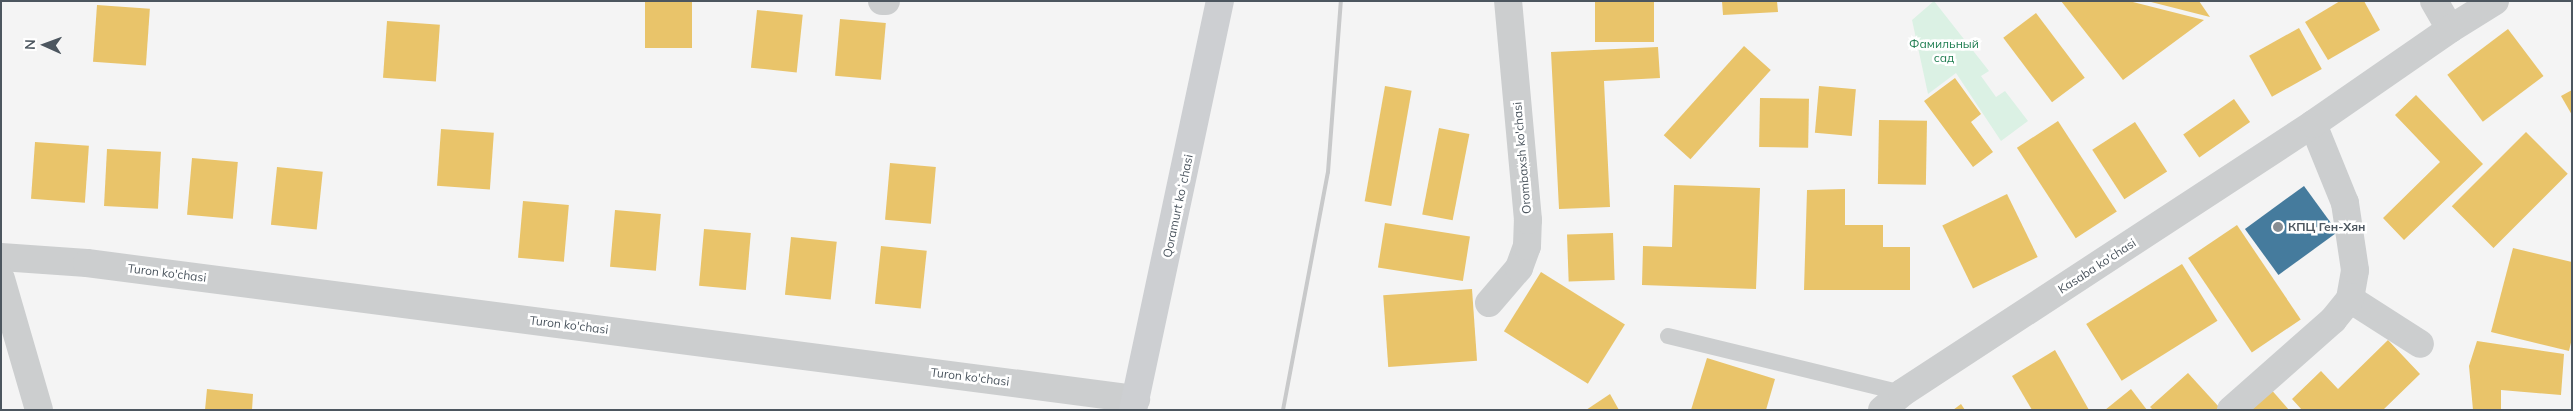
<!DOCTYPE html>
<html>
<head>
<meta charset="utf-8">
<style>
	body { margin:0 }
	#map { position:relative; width:2573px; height:411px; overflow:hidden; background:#f4f4f4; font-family:Mulish,sans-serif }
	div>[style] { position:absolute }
	.green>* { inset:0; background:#dbf1e4 }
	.homes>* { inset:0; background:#e9c46a; transform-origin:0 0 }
	.public>* { inset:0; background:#457b9d; transform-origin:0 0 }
	.service>* { height:16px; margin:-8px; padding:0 8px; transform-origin:8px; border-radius:8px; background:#cccecf }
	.minor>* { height:28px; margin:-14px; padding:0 14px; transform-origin:14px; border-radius:14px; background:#cccecf }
	.tertiary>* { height:28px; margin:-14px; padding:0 14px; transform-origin:14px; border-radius:14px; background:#cccecf }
	.secondary>* { height:28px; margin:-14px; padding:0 14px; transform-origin:14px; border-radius:14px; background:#cdcfd2 }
	.rail>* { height:4px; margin:-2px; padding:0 2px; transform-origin:2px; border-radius:2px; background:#c8c9ca }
	.dots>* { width:14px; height:14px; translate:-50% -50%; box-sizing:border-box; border:2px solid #fff; border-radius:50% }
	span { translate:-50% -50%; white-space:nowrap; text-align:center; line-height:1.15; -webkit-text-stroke:5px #fff; paint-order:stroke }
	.park-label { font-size:12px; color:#1f7e51 }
	.street-label { font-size:12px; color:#4c565f }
	.poi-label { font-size:12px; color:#4c565f; font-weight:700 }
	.left { translate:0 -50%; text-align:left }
	.frame { position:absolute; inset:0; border:2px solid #4c565f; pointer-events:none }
	.north { position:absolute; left:20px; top:20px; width:50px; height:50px; -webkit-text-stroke:4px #fff; paint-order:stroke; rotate:272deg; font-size:14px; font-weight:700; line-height:20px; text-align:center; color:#4c565f }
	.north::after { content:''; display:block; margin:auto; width:18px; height:22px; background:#4c565f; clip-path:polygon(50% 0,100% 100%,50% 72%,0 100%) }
</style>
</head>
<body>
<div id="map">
	<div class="green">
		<i style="clip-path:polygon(1934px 1px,1989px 71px,1981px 76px,1996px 97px,2005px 91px,2028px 121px,2001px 141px,1956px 73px,1928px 94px,1912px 20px)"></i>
	</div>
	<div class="homes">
		<i style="left:645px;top:1px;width:47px;height:47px"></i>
		<i style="left:1595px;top:1px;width:59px;height:41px"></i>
		<i style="clip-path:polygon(1722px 1px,1777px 1px,1778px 12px,1723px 15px)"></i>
		<i style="clip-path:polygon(2061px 1px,2129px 1px,2204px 20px,2123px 80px)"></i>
		<i style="clip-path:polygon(2151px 1px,2199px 1px,2210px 17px,2151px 2px)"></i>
		<i style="clip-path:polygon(2340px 1px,2364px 1px,2380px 30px,2328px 60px,2305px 22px)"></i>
		<i style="left:97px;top:5px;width:53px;height:57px;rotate:4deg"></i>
		<i style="left:757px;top:10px;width:46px;height:58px;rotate:6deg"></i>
		<i style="left:2036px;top:13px;width:81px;height:41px;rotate:53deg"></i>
		<i style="left:840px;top:19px;width:46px;height:57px;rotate:5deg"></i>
		<i style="left:387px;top:21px;width:53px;height:57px;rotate:4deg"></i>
		<i style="left:2299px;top:28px;width:47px;height:57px;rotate:61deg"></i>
		<i style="left:2508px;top:29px;width:59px;height:76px;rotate:53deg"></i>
		<i style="left:1744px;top:46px;width:36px;height:120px;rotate:42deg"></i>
		<i style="clip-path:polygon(1658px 47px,1660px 78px,1604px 81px,1610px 207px,1559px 209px,1551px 52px)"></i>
		<i style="clip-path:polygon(1955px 78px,1981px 114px,1971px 122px,1993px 152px,1973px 167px,1924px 101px)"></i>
		<i style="left:1385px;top:86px;width:27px;height:117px;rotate:10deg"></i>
		<i style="left:1819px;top:86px;width:37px;height:47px;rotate:5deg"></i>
		<i style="clip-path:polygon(2572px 90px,2572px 115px,2561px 96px)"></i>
		<i style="clip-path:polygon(2416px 95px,2483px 164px,2404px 240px,2383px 218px,2440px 162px,2395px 115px)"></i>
		<i style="left:1760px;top:98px;width:49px;height:49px;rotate:1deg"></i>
		<i style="left:2234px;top:99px;width:28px;height:62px;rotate:55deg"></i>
		<i style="left:1879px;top:120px;width:48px;height:64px;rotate:1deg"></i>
		<i style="left:2058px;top:121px;width:108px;height:49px;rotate:57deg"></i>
		<i style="left:2135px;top:122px;width:59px;height:51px;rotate:57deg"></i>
		<i style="left:1439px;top:128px;width:31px;height:88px;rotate:11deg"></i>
		<i style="left:441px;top:129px;width:53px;height:57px;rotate:4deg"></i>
		<i style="left:2526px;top:132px;width:59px;height:105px;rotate:45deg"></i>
		<i style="left:35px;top:142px;width:54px;height:57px;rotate:4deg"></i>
		<i style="left:107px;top:149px;width:54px;height:57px;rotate:3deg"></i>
		<i style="left:192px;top:158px;width:46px;height:57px;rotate:5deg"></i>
		<i style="left:890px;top:163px;width:46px;height:57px;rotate:5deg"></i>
		<i style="left:277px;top:167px;width:46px;height:58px;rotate:6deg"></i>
		<i style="clip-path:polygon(1674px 185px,1760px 188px,1756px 289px,1642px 285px,1643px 246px,1672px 247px)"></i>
		<i style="clip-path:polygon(1845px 189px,1845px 225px,1883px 225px,1883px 247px,1910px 247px,1910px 290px,1804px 290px,1807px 190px)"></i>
		<i style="left:2007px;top:194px;width:70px;height:72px;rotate:64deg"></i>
		<i style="left:523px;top:201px;width:46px;height:57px;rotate:5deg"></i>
		<i style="left:615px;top:210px;width:46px;height:57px;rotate:5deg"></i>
		<i style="left:1385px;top:223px;width:86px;height:45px;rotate:9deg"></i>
		<i style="left:2237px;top:225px;width:114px;height:59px;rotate:56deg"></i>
		<i style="left:704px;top:229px;width:47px;height:57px;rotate:5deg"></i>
		<i style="left:1613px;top:233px;width:47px;height:46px;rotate:88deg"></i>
		<i style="left:791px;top:237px;width:46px;height:58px;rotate:6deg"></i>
		<i style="left:881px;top:246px;width:46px;height:58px;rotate:6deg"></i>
		<i style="clip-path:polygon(2513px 248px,2572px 262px,2572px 338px,2569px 351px,2491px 332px)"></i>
		<i style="left:2182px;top:264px;width:67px;height:113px;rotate:58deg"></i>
		<i style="left:1541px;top:272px;width:99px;height:70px;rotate:32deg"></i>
		<i style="left:1472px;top:289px;width:72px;height:89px;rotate:86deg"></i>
		<i style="clip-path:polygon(2388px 340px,2420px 374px,2383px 410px,2302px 410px,2292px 399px,2321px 371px,2338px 389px)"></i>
		<i style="clip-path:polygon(2477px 341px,2564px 354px,2561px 395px,2501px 390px,2501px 410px,2473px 410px,2469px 366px)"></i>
		<i style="clip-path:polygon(2055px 350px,2089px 410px,2032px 410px,2012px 376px)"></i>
		<i style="clip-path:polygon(1707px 358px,1775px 379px,1766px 410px,1691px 410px)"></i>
		<i style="clip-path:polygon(2188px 373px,2219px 407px,2216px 410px,2153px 410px,2150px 407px)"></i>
		<i style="clip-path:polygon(2269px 387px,2289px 410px,2243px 410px)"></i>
		<i style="clip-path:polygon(207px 389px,253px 394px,252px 410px,205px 410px)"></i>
		<i style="clip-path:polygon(2131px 389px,2147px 410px,2105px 410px)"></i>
		<i style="clip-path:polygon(1610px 394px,1619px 410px,1586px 410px)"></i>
		<i style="clip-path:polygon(1961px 404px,1965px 410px,1953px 410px)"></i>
	</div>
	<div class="public">
		<i style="left:2304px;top:186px;width:57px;height:73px;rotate:54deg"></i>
	</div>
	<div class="service">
		<i style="left:1668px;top:336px;width:241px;rotate:13.7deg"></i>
	</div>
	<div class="minor">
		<i style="left:882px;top:1px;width:4px"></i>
		<i style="left:2434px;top:1px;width:32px;rotate:60deg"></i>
		<i style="left:1px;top:257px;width:86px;rotate:4deg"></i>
		<i style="left:87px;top:263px;width:1058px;rotate:7.39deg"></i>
		<i style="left:1px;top:279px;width:136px;rotate:73.8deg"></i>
		<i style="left:2350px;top:299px;width:83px;rotate:32.7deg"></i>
		<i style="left:1489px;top:303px;width:46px;rotate:-49.4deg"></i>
		<i style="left:1519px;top:268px;width:23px;rotate:-70deg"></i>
		<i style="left:1527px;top:246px;width:26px;rotate:-88deg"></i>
		<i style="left:1528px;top:220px;width:220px;rotate:-95.2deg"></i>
		<i style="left:2231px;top:410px;width:136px;rotate:-41.4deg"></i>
		<i style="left:2333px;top:320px;width:27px;rotate:-51deg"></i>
		<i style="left:2350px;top:299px;width:29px;rotate:-80deg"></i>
		<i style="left:2355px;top:270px;width:68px;rotate:-98.5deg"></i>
		<i style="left:2345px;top:203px;width:85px;rotate:-112.1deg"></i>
	</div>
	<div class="tertiary">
		<i style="left:1882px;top:410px;width:26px;rotate:-40deg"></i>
		<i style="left:1902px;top:393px;width:491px;rotate:-33.2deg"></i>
		<i style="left:2313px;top:124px;width:167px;rotate:-34.7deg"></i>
		<i style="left:2450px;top:29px;width:53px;rotate:-31.9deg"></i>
	</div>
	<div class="secondary">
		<i style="left:1133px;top:410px;width:418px;rotate:-78deg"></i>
	</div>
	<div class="rail">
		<i style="left:1283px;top:410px;width:242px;rotate:-79.3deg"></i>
		<i style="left:1328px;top:172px;width:171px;rotate:-85.7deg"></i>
	</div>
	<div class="dots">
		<i style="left:2278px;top:227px;background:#878d93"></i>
	</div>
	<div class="park-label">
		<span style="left:1944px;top:51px">Фамильный<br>сад</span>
	</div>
	<div class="street-label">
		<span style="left:1522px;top:158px;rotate:-95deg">Orombaxsh ko'chasi</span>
		<span style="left:1178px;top:206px;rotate:-78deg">Qoramurt koʻchasi</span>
		<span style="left:2097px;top:266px;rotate:-33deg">Kasaba ko'chasi</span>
		<span style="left:167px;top:273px;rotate:7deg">Turon ko'chasi</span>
		<span style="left:569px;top:325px;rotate:7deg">Turon ko'chasi</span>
		<span style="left:970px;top:377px;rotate:7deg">Turon ko'chasi</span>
	</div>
	<div class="poi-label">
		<span class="left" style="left:2288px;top:227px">КПЦ Ген-Хян</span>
	</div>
	<div class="frame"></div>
	<div class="north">N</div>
</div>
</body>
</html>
